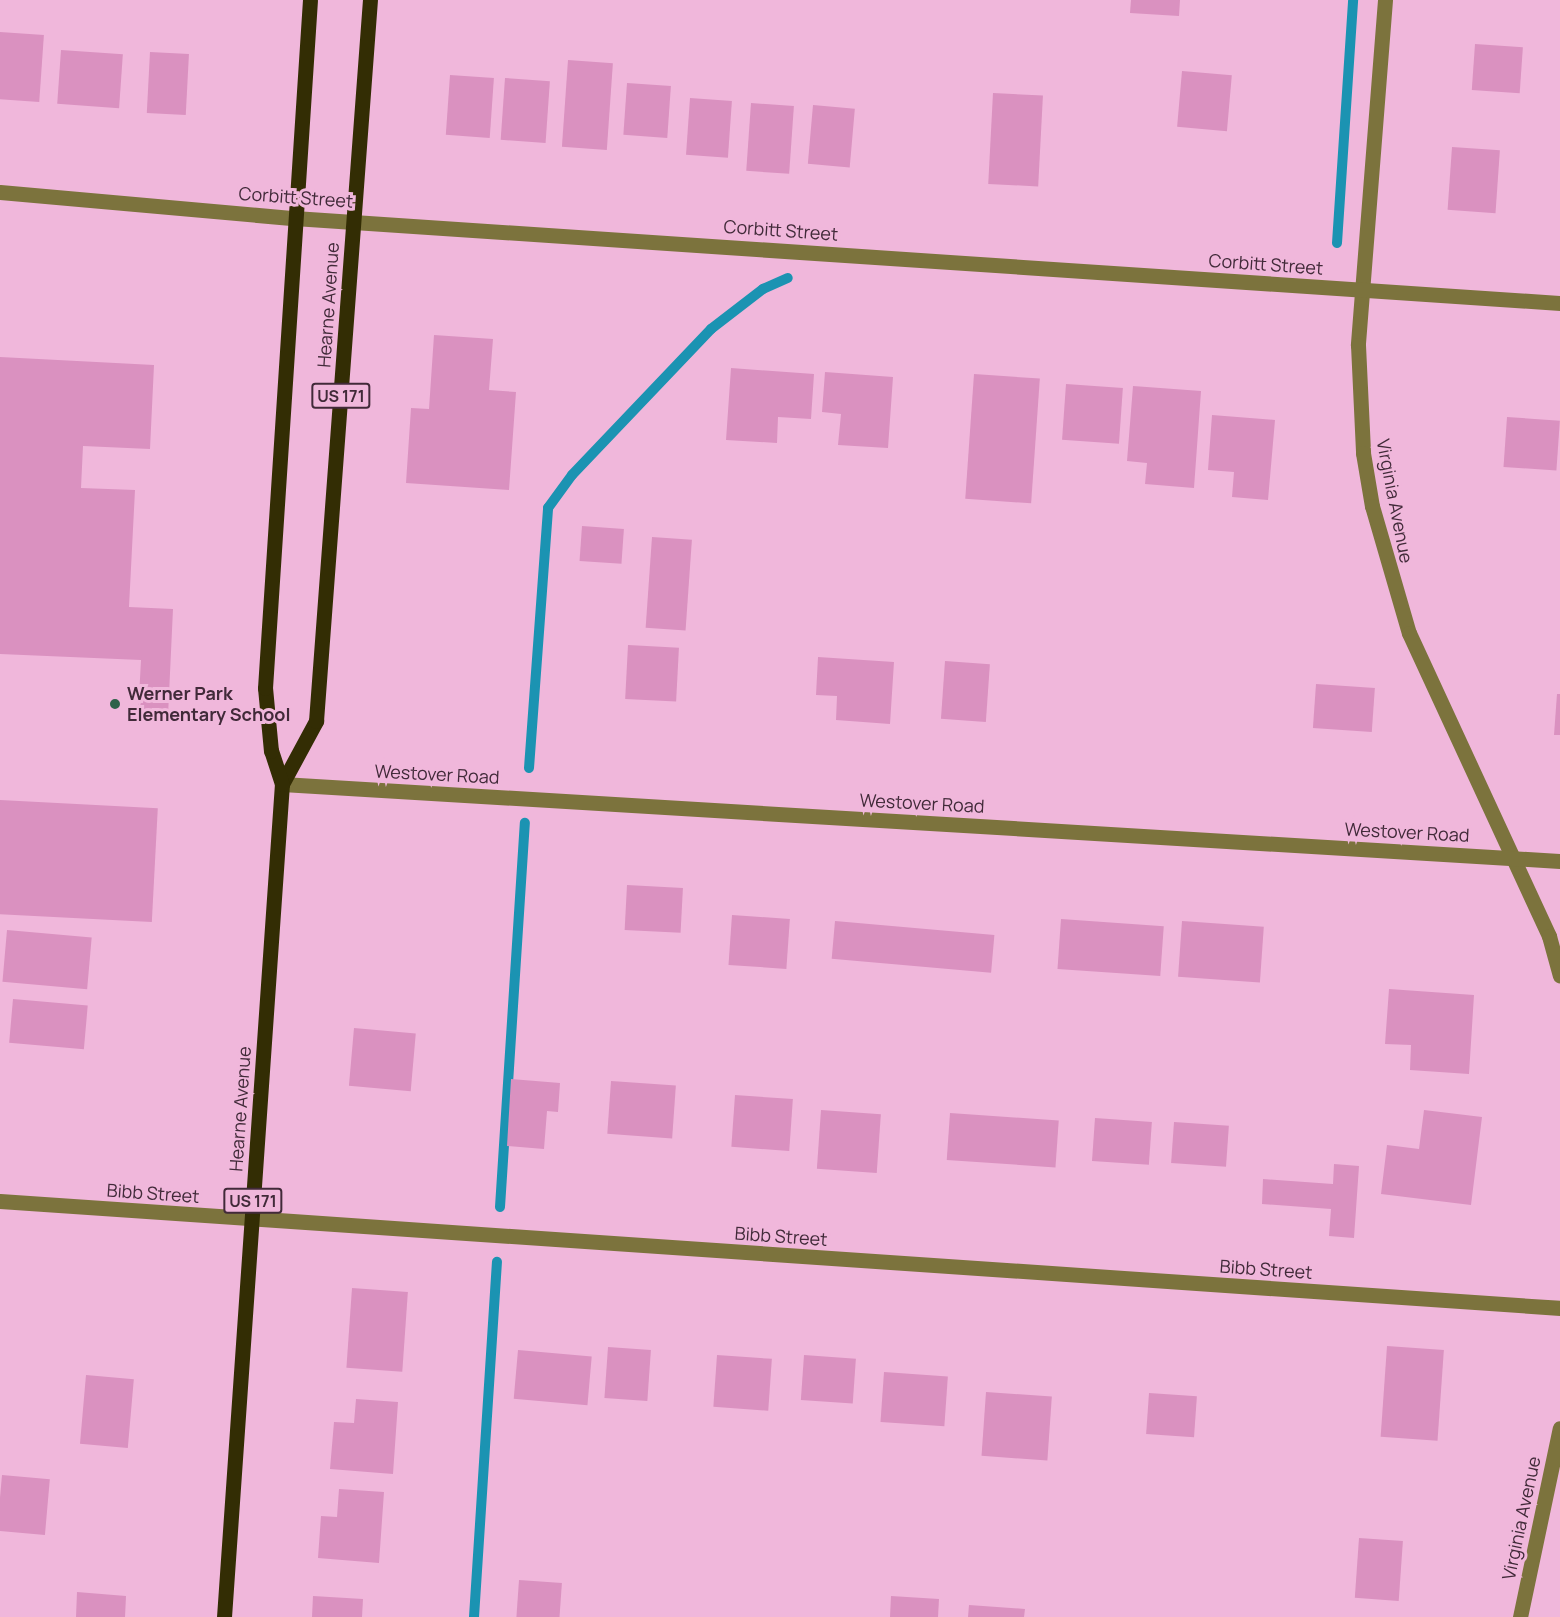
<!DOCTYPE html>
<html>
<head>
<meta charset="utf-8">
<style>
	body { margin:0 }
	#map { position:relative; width:1560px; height:1617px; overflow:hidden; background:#f0b7db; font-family:Manrope,sans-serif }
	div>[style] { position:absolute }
	.stream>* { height:10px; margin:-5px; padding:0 5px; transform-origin:5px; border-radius:5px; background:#1b93b2 }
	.building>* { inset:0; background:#da91c0; transform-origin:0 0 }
	.minor>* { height:15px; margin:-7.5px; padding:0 7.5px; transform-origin:7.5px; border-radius:7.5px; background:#7c733d }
	.major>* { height:15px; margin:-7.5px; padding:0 7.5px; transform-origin:7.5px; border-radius:7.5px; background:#332d04 }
	.dots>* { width:16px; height:16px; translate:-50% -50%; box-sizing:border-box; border:3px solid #f0b7db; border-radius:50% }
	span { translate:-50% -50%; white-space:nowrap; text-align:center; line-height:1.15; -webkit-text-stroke:6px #f0b7db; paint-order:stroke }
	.shield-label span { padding:2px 4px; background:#f0b7db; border:2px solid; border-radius:4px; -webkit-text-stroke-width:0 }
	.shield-label { font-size:16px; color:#412a39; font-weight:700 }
	.street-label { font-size:18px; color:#412a39 }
	.poi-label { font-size:18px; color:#412a39; font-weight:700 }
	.left { translate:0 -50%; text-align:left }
</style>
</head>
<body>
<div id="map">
	<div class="stream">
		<i style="left:1337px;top:243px;width:244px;rotate:-86.2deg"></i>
		<i style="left:529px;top:768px;width:261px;rotate:-85.8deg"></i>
		<i style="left:548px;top:508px;width:41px;rotate:-54deg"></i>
		<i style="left:572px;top:475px;width:202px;rotate:-46.4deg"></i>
		<i style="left:711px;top:329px;width:66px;rotate:-37.6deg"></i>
		<i style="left:763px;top:289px;width:27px;rotate:-24deg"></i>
		<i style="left:500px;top:1207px;width:385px;rotate:-86.3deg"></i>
		<i style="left:474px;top:1617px;width:356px;rotate:-86.3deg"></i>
	</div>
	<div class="building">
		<i style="clip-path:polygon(1131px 0,1180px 0,1179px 16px,1130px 13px)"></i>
		<i style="left:0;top:32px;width:44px;height:67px;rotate:4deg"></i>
		<i style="left:1475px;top:44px;width:48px;height:46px;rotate:4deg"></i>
		<i style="left:61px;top:50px;width:62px;height:54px;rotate:4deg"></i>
		<i style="left:150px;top:52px;width:39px;height:61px;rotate:3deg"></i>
		<i style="left:568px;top:60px;width:45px;height:87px;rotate:4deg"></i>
		<i style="left:1182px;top:71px;width:50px;height:56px;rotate:5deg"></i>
		<i style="left:450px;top:75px;width:44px;height:60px;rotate:4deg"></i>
		<i style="left:505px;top:78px;width:45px;height:62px;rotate:4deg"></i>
		<i style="left:627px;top:83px;width:44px;height:52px;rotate:4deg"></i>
		<i style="left:993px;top:93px;width:50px;height:91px;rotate:3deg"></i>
		<i style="left:690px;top:98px;width:42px;height:57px;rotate:4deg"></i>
		<i style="left:751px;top:103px;width:43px;height:68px;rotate:4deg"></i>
		<i style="left:813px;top:105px;width:42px;height:59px;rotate:5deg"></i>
		<i style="left:1452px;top:147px;width:48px;height:63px;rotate:4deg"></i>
		<i style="clip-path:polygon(434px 335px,493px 339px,489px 390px,516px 392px,509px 490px,406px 483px,411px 408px,429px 409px)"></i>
		<i style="clip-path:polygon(0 357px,154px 365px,150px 449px,83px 446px,81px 488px,135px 490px,129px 607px,173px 609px,168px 716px,138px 715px,141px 660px,0 654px)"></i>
		<i style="clip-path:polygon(731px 368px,814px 374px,811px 419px,778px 417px,777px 443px,726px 440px)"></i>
		<i style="clip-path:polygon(825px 372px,893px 377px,888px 448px,838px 445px,841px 414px,822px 412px)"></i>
		<i style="left:974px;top:374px;width:66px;height:125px;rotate:4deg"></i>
		<i style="left:1066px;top:384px;width:57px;height:56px;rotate:4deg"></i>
		<i style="clip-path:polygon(1133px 386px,1201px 391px,1194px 488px,1145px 484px,1147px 463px,1127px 461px)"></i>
		<i style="clip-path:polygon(1212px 415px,1275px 420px,1268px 500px,1232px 497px,1234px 472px,1208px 470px)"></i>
		<i style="left:1507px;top:417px;width:53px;height:50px;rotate:4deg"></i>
		<i style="left:582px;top:526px;width:42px;height:35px;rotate:4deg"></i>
		<i style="left:652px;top:537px;width:40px;height:91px;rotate:4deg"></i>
		<i style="left:628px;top:645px;width:51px;height:54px;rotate:3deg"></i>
		<i style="clip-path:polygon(818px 657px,894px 662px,890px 724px,836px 720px,837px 696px,816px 695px)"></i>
		<i style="left:945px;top:661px;width:45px;height:58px;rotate:4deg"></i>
		<i style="left:1316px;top:684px;width:59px;height:44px;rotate:4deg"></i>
		<i style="clip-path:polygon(1557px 694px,1560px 694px,1560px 735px,1554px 735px)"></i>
		<i style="left:0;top:800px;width:158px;height:114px;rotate:3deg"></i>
		<i style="left:627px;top:885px;width:56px;height:45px;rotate:3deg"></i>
		<i style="left:732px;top:915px;width:58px;height:50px;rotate:4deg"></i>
		<i style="left:1061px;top:919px;width:103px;height:50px;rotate:4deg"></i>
		<i style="left:835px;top:921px;width:160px;height:38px;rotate:5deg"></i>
		<i style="left:1182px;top:921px;width:82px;height:56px;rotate:4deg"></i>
		<i style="left:7px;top:930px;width:85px;height:52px;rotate:5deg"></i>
		<i style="clip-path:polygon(1389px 989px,1474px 995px,1469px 1074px,1410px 1070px,1411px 1045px,1385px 1044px)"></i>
		<i style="left:13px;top:999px;width:75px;height:44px;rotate:5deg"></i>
		<i style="left:354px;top:1028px;width:62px;height:58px;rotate:5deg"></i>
		<i style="clip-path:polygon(511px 1079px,560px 1083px,558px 1112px,547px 1111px,544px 1149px,507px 1146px)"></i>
		<i style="left:611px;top:1081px;width:65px;height:53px;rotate:4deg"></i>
		<i style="left:735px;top:1095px;width:58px;height:52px;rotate:4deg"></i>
		<i style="left:821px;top:1110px;width:60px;height:59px;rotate:4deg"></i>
		<i style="clip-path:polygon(1424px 1110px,1482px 1117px,1471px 1205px,1381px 1194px,1387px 1145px,1419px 1149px)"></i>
		<i style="left:950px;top:1113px;width:109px;height:47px;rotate:4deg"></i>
		<i style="left:1095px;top:1118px;width:57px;height:43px;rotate:4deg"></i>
		<i style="left:1174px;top:1122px;width:55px;height:41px;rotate:4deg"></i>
		<i style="clip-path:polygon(1334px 1164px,1359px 1166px,1354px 1238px,1329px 1236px,1331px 1209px,1262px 1204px,1263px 1179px,1333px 1184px)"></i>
		<i style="left:352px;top:1288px;width:56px;height:80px;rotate:4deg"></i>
		<i style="left:1387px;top:1346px;width:57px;height:91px;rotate:4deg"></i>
		<i style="left:608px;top:1347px;width:43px;height:51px;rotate:4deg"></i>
		<i style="left:518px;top:1350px;width:74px;height:49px;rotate:5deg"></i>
		<i style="left:717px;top:1355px;width:55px;height:52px;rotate:4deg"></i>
		<i style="left:804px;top:1355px;width:52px;height:45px;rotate:4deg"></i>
		<i style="left:884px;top:1372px;width:64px;height:50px;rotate:4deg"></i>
		<i style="left:86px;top:1375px;width:48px;height:69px;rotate:5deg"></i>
		<i style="left:986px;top:1392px;width:66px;height:64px;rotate:4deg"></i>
		<i style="left:1149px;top:1393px;width:48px;height:41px;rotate:4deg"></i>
		<i style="clip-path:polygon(356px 1399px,398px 1402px,393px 1474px,330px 1469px,334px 1422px,354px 1423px)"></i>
		<i style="left:2px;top:1475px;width:48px;height:56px;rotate:5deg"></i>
		<i style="clip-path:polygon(339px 1489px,384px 1492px,379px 1563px,318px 1558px,321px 1516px,337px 1517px)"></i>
		<i style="left:1359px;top:1538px;width:44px;height:60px;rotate:4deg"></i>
		<i style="left:519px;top:1580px;width:43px;height:37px;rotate:4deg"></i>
		<i style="clip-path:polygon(77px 1592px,126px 1596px,125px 1617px,76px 1617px)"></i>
		<i style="clip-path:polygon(313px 1596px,363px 1599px,362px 1617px,312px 1617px)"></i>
		<i style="clip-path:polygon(891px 1596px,939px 1599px,938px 1617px,890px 1617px)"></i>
		<i style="clip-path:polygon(969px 1605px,1025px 1609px,1024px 1617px,968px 1617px)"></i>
	</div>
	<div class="minor">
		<i style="left:1385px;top:0;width:346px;rotate:94.5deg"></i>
		<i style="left:1358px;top:345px;width:108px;rotate:87.3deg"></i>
		<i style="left:1363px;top:453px;width:54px;rotate:80.4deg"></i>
		<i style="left:1372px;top:506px;width:132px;rotate:73.8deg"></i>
		<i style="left:1409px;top:633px;width:334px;rotate:65.2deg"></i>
		<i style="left:1549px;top:936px;width:41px;rotate:74.6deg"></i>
		<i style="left:0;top:192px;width:295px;rotate:5.1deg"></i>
		<i style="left:294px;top:218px;width:1269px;rotate:3.84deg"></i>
		<i style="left:282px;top:784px;width:1280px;rotate:3.45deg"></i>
		<i style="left:0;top:1201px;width:1564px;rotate:3.92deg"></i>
		<i style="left:1520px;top:1617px;width:193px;rotate:-78.1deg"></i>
	</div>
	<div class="major">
		<i style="left:282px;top:784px;width:72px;rotate:-61.6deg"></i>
		<i style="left:316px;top:721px;width:723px;rotate:-85.72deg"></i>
		<i style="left:224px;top:1617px;width:835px;rotate:-86.02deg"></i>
		<i style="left:282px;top:784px;width:35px;rotate:-108deg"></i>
		<i style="left:271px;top:751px;width:63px;rotate:-95.4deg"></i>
		<i style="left:265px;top:688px;width:689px;rotate:-86.26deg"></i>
	</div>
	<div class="dots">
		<i style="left:115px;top:704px;background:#2d6249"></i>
	</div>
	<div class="shield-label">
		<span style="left:341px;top:396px">US 171</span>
		<span style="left:253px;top:1201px">US 171</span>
	</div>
	<div class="street-label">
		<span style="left:296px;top:197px;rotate:4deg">Corbitt Street</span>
		<span style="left:781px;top:230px;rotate:4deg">Corbitt Street</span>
		<span style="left:1266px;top:264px;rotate:4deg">Corbitt Street</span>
		<span style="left:328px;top:305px;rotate:-86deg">Hearne Avenue</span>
		<span style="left:1395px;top:501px;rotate:79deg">Virginia Avenue</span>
		<span style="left:437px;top:774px;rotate:3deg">Westover Road</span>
		<span style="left:922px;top:803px;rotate:3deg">Westover Road</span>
		<span style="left:1407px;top:832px;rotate:3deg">Westover Road</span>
		<span style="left:240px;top:1109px;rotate:-86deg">Hearne Avenue</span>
		<span style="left:153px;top:1193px;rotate:4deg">Bibb Street</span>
		<span style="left:781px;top:1236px;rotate:4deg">Bibb Street</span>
		<span style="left:1266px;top:1269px;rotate:4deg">Bibb Street</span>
		<span style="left:1521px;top:1518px;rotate:-78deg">Virginia Avenue</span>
	</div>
	<div class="poi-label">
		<span class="left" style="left:127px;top:704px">Werner Park<br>Elementary School</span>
	</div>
</div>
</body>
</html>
